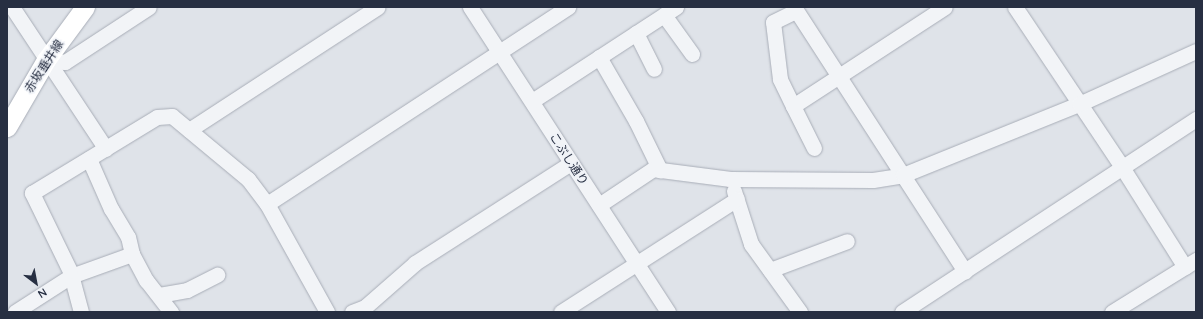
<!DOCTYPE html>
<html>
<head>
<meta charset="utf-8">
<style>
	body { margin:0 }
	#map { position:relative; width:1203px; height:319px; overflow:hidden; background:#dfe3e9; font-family:Quicksand,"Noto Sans JP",sans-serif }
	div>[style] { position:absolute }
	.roads { filter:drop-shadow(0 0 1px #a8adb7) drop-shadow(0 0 1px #a8adb7) }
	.minor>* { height:15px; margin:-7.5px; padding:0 7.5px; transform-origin:7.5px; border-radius:7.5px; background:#f2f4f7 }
	.major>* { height:19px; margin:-9.5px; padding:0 9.5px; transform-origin:9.5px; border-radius:9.5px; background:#fff }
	span { translate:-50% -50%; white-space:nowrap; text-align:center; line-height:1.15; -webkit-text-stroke:3px #eff2f7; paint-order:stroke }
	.street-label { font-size:12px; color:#272f42 }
	.frame { position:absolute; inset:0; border:8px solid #272f42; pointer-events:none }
	.north { position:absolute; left:16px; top:263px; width:40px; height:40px; -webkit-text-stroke:3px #eff2f7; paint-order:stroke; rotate:148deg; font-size:11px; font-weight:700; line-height:16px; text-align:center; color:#272f42 }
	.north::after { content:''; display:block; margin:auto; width:14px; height:18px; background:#272f42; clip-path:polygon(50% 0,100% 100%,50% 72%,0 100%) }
</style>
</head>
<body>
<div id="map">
	<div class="roads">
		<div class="minor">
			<i style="left:12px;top:7px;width:170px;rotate:56.5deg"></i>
			<i style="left:470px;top:7px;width:364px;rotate:57deg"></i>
			<i style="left:794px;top:7px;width:315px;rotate:57.1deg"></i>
			<i style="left:1015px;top:7px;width:192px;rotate:56.2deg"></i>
			<i style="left:1122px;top:167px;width:118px;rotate:57.8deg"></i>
			<i style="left:664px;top:15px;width:48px;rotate:54.3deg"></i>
			<i style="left:636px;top:33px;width:40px;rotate:63.4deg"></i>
			<i style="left:599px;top:57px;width:74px;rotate:60deg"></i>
			<i style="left:636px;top:121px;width:55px;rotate:63.9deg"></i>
			<i style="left:46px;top:60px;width:19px;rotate:6deg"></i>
			<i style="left:65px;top:62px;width:100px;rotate:-33.2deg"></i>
			<i style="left:532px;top:101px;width:172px;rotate:-33.1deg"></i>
			<i style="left:793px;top:106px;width:30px;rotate:-116deg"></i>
			<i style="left:780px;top:79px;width:57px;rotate:-97deg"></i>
			<i style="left:773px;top:22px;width:25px;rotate:-26deg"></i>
			<i style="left:189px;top:130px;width:225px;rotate:-33.1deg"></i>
			<i style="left:814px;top:148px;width:47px;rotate:-116.6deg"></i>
			<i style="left:793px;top:106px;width:181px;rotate:-33.1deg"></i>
			<i style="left:734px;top:191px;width:56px;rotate:72.2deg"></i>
			<i style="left:751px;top:244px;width:84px;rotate:54.2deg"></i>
			<i style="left:267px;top:204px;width:360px;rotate:-33.2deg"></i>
			<i style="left:599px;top:205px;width:65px;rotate:-33.7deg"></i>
			<i style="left:653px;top:169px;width:78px;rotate:7.4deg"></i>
			<i style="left:730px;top:179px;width:143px;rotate:0.4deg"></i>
			<i style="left:873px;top:180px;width:30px;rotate:-9deg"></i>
			<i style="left:903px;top:175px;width:190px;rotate:-22deg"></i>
			<i style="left:1079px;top:104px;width:128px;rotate:-24.4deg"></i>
			<i style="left:132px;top:254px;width:30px;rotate:62deg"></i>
			<i style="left:146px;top:280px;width:41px;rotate:52deg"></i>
			<i style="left:770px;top:270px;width:82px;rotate:-20.6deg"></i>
			<i style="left:159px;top:295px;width:28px;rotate:-10deg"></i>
			<i style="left:187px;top:290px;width:34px;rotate:-27deg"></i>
			<i style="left:15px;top:312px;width:67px;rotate:-32.7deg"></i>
			<i style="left:71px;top:276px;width:65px;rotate:-19.8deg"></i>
			<i style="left:132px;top:254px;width:17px;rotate:-103deg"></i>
			<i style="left:128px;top:237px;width:33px;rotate:-121deg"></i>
			<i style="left:111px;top:209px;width:55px;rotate:-113.7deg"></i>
			<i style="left:81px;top:312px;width:42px;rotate:-105deg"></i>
			<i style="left:70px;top:271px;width:87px;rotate:-116deg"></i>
			<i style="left:32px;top:193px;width:146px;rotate:-31.3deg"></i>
			<i style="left:157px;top:117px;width:15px;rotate:-4deg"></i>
			<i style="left:172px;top:116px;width:99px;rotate:39.7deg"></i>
			<i style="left:248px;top:179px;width:31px;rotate:53deg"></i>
			<i style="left:267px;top:204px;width:124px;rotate:60.9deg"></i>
			<i style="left:352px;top:312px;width:14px;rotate:-21deg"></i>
			<i style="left:365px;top:307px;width:67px;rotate:-41.3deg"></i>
			<i style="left:415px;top:263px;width:185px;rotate:-32.7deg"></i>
			<i style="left:561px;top:312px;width:209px;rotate:-32.7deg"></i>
			<i style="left:902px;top:312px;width:352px;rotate:-33.3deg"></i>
			<i style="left:1112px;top:312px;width:99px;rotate:-31.8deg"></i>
		</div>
		<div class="major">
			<i style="left:7px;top:127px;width:78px;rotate:-59.8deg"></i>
			<i style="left:46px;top:60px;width:66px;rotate:-53.7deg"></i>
		</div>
	</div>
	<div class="street-label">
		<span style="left:44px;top:66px;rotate:-57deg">赤坂垂井線</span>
		<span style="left:569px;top:159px;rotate:57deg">こぶし通り</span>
	</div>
	<div class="frame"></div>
	<div class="north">N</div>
</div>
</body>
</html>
